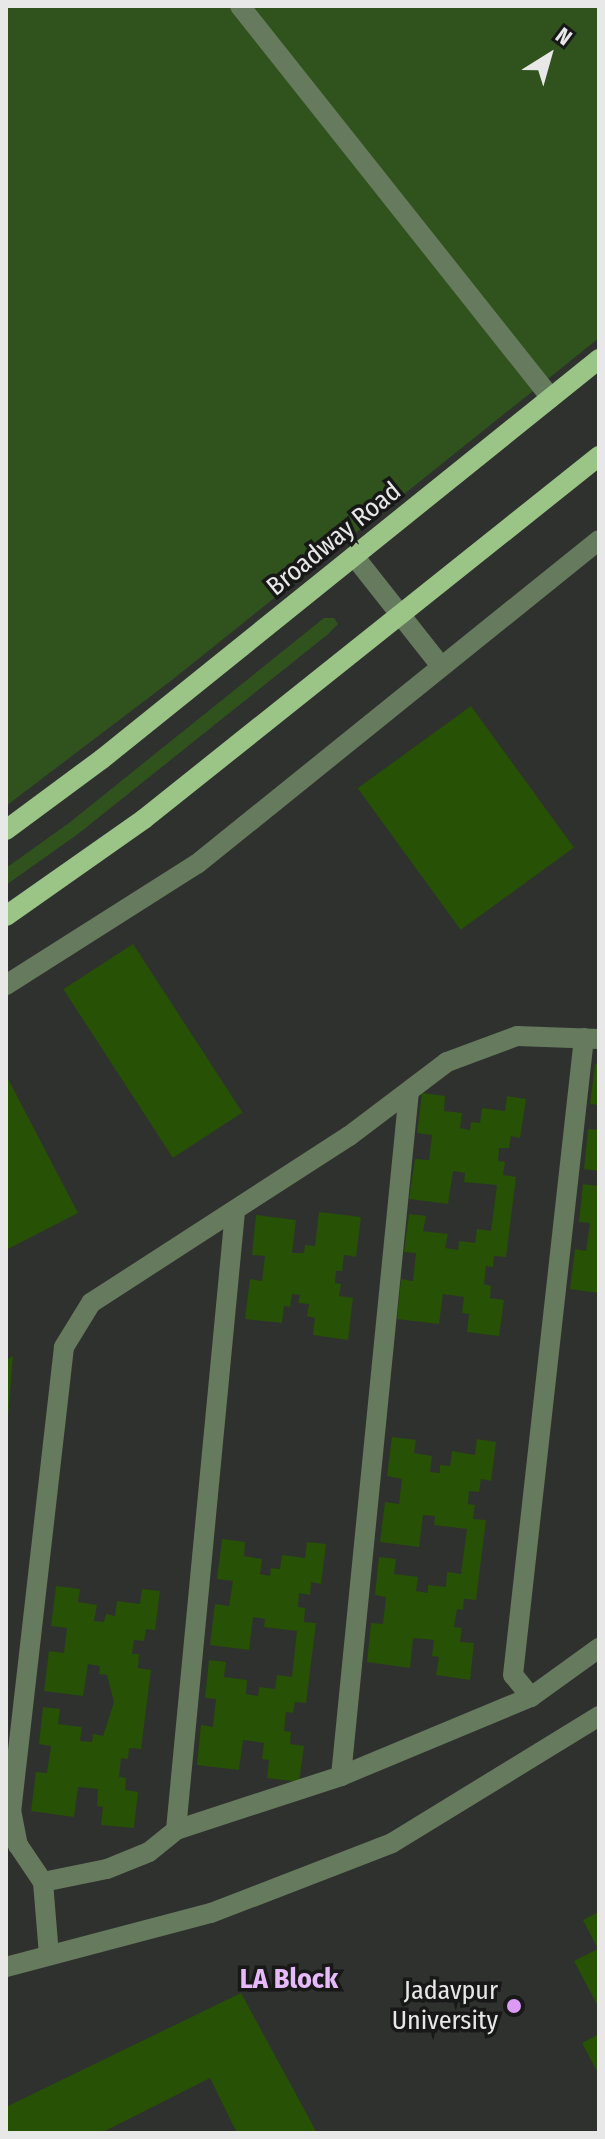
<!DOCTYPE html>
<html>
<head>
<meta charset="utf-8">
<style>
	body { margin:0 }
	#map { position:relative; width:605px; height:2139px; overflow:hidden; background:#2f312e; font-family:"Fira Sans Condensed",sans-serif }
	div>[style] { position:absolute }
	.green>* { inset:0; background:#30521c }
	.building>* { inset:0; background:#275105; transform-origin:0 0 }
	.minor>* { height:20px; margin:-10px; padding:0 10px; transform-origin:10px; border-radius:10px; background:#667a5d }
	.major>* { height:20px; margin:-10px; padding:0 10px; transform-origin:10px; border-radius:10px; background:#9bc487 }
	.dots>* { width:22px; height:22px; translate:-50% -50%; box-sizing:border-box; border:4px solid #171817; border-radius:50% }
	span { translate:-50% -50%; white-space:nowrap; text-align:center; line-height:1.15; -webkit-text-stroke:7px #171817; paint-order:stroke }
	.street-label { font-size:26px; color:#e7e8e7 }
	.poi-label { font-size:26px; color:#e7e8e7 }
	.right { translate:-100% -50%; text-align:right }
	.neighbourhood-label { font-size:28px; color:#e6b9fa; font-weight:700 }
	.frame { position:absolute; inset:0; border:8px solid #e7e8e7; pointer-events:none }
	.north { position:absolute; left:509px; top:16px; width:80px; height:80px; -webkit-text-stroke:6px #171817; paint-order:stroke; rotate:37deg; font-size:22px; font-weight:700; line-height:32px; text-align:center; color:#e7e8e7 }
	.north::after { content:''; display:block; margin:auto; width:28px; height:36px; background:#e7e8e7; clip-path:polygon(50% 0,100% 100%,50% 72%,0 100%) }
</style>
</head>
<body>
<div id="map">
	<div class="green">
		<i style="clip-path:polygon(6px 6px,599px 6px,599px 338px,172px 680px,6px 806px)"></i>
		<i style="clip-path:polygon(324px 618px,334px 618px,338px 624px,327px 635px,78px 834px,6px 885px,6px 868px,69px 823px)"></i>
	</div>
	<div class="building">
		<i style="left:471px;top:706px;width:175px;height:140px;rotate:54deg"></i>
		<i style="left:133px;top:944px;width:201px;height:83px;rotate:57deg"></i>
		<i style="clip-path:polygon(595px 1064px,599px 1064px,599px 1105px,590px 1104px)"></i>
		<i style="clip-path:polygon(6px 1075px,78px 1213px,6px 1250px)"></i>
		<i style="clip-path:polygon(422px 1093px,445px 1096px,444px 1111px,462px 1113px,460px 1128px,470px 1130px,471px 1122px,480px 1123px,482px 1108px,505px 1111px,507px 1096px,526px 1099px,520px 1138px,511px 1136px,509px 1148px,499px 1148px,498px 1161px,505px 1162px,503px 1175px,516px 1177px,506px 1257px,494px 1256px,493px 1267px,486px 1266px,484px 1284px,491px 1286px,490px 1298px,504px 1300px,499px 1336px,467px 1332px,469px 1314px,462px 1313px,464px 1297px,443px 1294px,439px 1324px,397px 1319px,401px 1279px,413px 1281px,416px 1253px,404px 1252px,409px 1214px,426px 1216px,423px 1231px,448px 1234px,445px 1248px,458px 1250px,459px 1241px,475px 1243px,477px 1229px,491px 1231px,497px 1185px,464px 1182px,465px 1173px,453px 1171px,448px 1204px,409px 1199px,415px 1159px,429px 1160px,432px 1135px,417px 1133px)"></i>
		<i style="clip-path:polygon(588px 1129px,599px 1130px,599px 1171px,584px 1169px)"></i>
		<i style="clip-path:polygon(583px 1184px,599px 1186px,599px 1293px,570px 1289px,575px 1249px,586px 1251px,590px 1223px,579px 1222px)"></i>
		<i style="clip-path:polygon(319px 1212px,361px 1217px,356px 1257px,344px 1255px,342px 1271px,336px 1271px,335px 1283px,341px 1284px,339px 1296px,353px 1298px,348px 1340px,313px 1335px,315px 1318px,307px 1316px,309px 1304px,298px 1303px,300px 1295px,292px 1294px,290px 1307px,284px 1306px,282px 1323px,245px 1319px,250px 1279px,262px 1281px,265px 1256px,252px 1255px,256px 1215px,296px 1220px,292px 1253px,304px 1253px,305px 1245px,315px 1246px)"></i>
		<i style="clip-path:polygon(13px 1356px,8px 1417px,6px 1417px,6px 1360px)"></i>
		<i style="clip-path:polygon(392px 1437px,416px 1440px,414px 1453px,432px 1456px,430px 1472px,440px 1473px,440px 1465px,450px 1466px,452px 1451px,475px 1455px,477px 1439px,496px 1442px,491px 1481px,481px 1479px,479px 1492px,469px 1491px,468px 1504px,475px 1505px,473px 1519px,486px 1520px,476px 1600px,464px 1599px,463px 1610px,457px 1609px,454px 1627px,462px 1628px,460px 1642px,474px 1643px,470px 1680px,436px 1675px,439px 1657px,432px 1656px,434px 1640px,413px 1638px,410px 1668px,367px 1662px,371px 1623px,383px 1624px,386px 1597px,375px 1595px,379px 1557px,396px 1559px,394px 1574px,418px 1577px,416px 1591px,428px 1593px,428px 1585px,446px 1587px,447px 1572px,461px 1574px,467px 1529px,434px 1525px,435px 1516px,423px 1515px,419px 1547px,380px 1542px,385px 1502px,399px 1504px,402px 1479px,387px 1476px)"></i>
		<i style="clip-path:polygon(222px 1539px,245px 1542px,244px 1556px,262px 1559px,260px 1574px,270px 1576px,271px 1568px,280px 1569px,282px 1555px,305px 1558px,307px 1542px,326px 1544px,321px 1584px,311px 1582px,310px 1595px,299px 1593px,298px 1607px,305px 1608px,304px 1622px,316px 1623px,306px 1703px,295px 1702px,293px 1713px,286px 1712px,284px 1731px,291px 1732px,290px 1744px,304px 1746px,299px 1782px,267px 1778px,269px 1760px,262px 1759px,264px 1743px,243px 1740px,239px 1770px,197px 1765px,201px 1725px,213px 1727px,216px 1699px,205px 1698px,209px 1660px,226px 1662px,224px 1677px,247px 1680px,246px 1694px,258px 1696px,259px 1687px,275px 1689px,277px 1675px,292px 1677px,297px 1631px,264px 1627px,265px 1619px,253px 1617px,249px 1650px,210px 1645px,215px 1604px,229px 1606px,233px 1581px,217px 1579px)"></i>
		<i style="clip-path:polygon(56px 1586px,80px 1589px,78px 1602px,97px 1605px,94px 1621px,104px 1622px,106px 1614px,115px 1616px,117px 1601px,140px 1604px,142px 1589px,160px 1591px,155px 1630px,146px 1629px,144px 1641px,134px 1640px,132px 1654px,139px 1654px,138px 1668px,151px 1670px,141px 1749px,129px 1748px,128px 1759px,121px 1758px,119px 1777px,126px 1778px,125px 1790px,138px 1792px,134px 1828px,101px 1825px,103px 1807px,97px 1806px,98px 1789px,78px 1787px,74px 1817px,31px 1811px,36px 1772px,47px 1773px,51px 1746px,39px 1744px,43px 1707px,60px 1709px,58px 1724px,82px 1727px,80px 1741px,92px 1742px,93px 1734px,103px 1736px,114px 1702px,107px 1675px,99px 1674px,100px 1666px,88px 1664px,83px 1696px,44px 1691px,49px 1651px,64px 1653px,67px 1628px,51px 1626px)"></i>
		<i style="clip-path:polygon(599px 1912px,599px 2008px,574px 1961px,598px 1949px,583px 1920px)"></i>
		<i style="clip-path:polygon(241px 1993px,317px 2133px,237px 2133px,210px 2078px,101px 2133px,6px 2133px,6px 2107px)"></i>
		<i style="clip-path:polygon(599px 2034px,599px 2075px,582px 2043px)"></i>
	</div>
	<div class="minor">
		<i style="left:240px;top:6px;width:500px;rotate:51.57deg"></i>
		<i style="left:354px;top:556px;width:140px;rotate:51.7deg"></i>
		<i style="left:6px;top:985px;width:226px;rotate:-32.4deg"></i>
		<i style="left:197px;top:864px;width:516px;rotate:-38.87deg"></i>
		<i style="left:599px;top:1039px;width:82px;rotate:-177.9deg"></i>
		<i style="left:517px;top:1036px;width:75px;rotate:159.6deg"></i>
		<i style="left:447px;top:1062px;width:123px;rotate:142.9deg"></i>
		<i style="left:349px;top:1136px;width:307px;rotate:147.1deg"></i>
		<i style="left:91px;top:1303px;width:52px;rotate:121.5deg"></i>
		<i style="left:64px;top:1347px;width:466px;rotate:96.5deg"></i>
		<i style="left:11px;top:1810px;width:36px;rotate:79deg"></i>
		<i style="left:18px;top:1845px;width:45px;rotate:56deg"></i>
		<i style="left:43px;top:1882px;width:65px;rotate:-11.5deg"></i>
		<i style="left:107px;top:1869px;width:45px;rotate:-22deg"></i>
		<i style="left:149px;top:1852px;width:35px;rotate:-39deg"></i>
		<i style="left:176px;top:1830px;width:174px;rotate:-18.1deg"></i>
		<i style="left:341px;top:1776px;width:206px;rotate:-22.6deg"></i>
		<i style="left:531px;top:1697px;width:84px;rotate:-35.8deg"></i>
		<i style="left:531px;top:1697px;width:28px;rotate:-129deg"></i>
		<i style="left:513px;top:1675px;width:641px;rotate:-83.64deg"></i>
		<i style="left:341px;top:1776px;width:688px;rotate:-84.33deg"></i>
		<i style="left:176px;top:1830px;width:621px;rotate:-84.55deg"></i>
		<i style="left:43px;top:1882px;width:73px;rotate:85.3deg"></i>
		<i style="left:6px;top:1967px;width:212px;rotate:-14.8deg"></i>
		<i style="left:211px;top:1913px;width:194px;rotate:-21.1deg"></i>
		<i style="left:392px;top:1843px;width:243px;rotate:-31.5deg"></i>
	</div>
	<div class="major">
		<i style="left:6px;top:830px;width:119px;rotate:-36.5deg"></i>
		<i style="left:102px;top:759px;width:638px;rotate:-38.83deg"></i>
		<i style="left:6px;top:916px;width:169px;rotate:-35.1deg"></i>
		<i style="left:144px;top:819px;width:582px;rotate:-38.58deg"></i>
	</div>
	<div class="dots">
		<i style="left:514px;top:2006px;background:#db9af6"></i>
	</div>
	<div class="street-label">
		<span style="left:334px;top:539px;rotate:-39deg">Broadway Road</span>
	</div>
	<div class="poi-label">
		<span class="right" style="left:498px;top:2006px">Jadavpur<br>University</span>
	</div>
	<div class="neighbourhood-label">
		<span style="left:289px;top:1979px">LA Block</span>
	</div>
	<div class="frame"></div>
	<div class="north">N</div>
</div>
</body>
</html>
